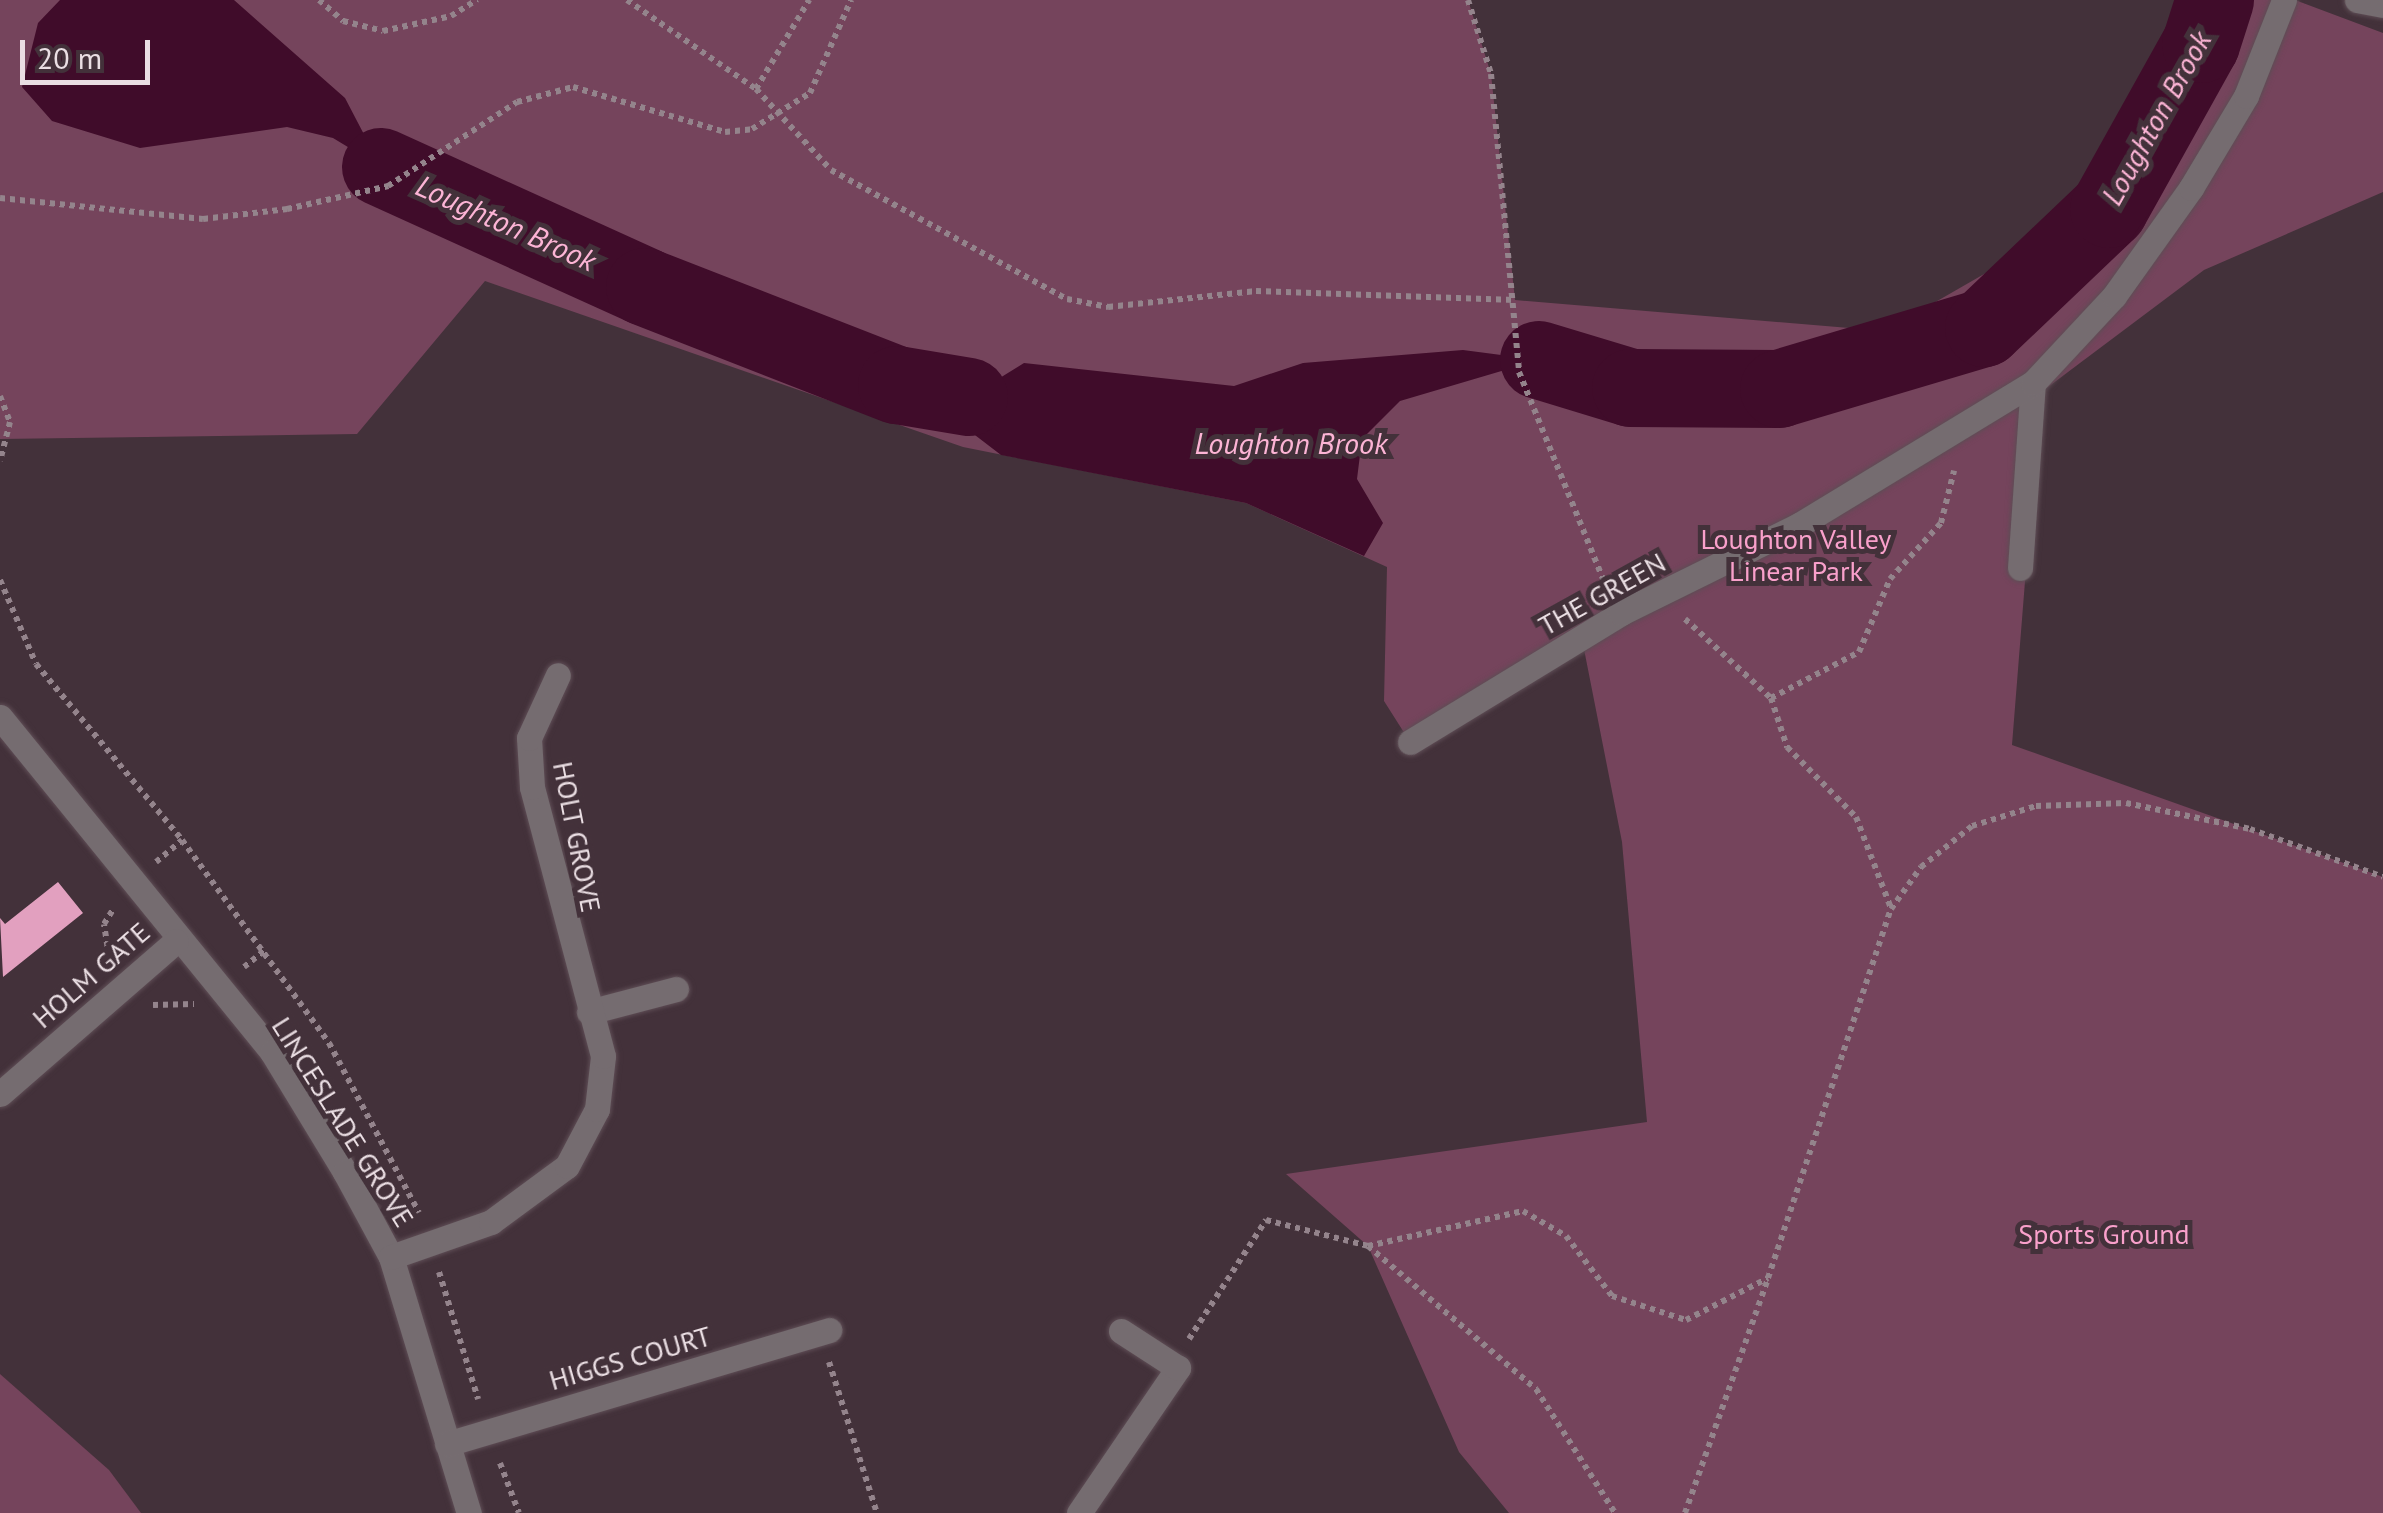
<!DOCTYPE html>
<html>
<head>
<meta charset="utf-8">
<style>
	body { margin:0 }
	#map { position:relative; width:2383px; height:1513px; overflow:hidden; background:#43313a; font-family:"PT Sans",sans-serif }
	div>[style] { position:absolute }
	.green>* { inset:0; background:#75445c }
	.water>* { inset:0; background:#400c2a }
	.river>* { height:78px; margin:-39px; padding:0 39px; transform-origin:39px; border-radius:39px; background:#400c2a }
	.building>* { inset:0; background:#e2a0bf }
	.path>* { height:6px; margin-top:-3px; transform-origin:0; background:repeating-linear-gradient(90deg,#94848c 0 5px,transparent 0 10px) }
	.roads { filter:drop-shadow(0 0 2px #5e4d55) drop-shadow(0 0 2px #5e4d55) }
	.minor>* { height:25px; margin:-12.5px; padding:0 12.5px; transform-origin:12.5px; border-radius:12.5px; background:#756c70 }
	span { translate:-50% -50%; white-space:nowrap; text-align:center; line-height:1.15; -webkit-text-stroke:10px #43313a; paint-order:stroke }
	.park-label { font-size:28px; color:#f9a0cb }
	.street-label { font-size:28px; color:#eadee3 }
	.water-label { font-size:30px; color:#fcb4d5; font-style:italic }
	.scale { position:absolute; left:20px; top:40px; width:130px; height:45px; box-sizing:border-box; border:5px solid #eadee3; border-top:0; padding-left:12px; font-size:30px; line-height:35px; white-space:nowrap; color:#eadee3; -webkit-text-stroke:8px #43313a; paint-order:stroke }
</style>
</head>
<body>
<div id="map">
	<div class="green">
		<i style="clip-path:polygon(0 0,1468px 0,1491px 74px,1515px 300px,1885px 331px,2092px 212px,2182px 0,2295px 0,2383px 33px,2383px 192px,2204px 270px,2040px 393px,2012px 745px,2383px 877px,2383px 1513px,1509px 1513px,1459px 1452px,1368px 1246px,1286px 1174px,1647px 1122px,1622px 842px,1582px 639px,1410px 742px,1384px 701px,1387px 567px,1246px 503px,963px 447px,485px 281px,357px 434px,0 439px)"></i>
		<i style="clip-path:polygon(0 1374px,109px 1470px,141px 1513px,0 1513px)"></i>
	</div>
	<div class="water">
		<i style="clip-path:polygon(60px 0,234px 0,345px 98px,381px 167px,333px 138px,287px 127px,140px 148px,52px 121px,22px 87px,38px 23px)"></i>
		<i style="clip-path:polygon(1463px 350px,1539px 360px,1400px 401px,1362px 439px,1357px 479px,1383px 523px,1364px 556px,1246px 503px,1001px 455px,971px 432px,969px 397px,1024px 363px,1234px 386px,1303px 363px)"></i>
	</div>
	<div class="river">
		<i style="left:381px;top:167px;width:290px;rotate:24.4deg"></i>
		<i style="left:645px;top:287px;width:270px;rotate:21.3deg"></i>
		<i style="left:897px;top:385px;width:73px;rotate:9.5deg"></i>
		<i style="left:1539px;top:360px;width:96px;rotate:16.9deg"></i>
		<i style="left:1631px;top:388px;width:148px;rotate:0.4deg"></i>
		<i style="left:1779px;top:389px;width:214px;rotate:-16.6deg"></i>
		<i style="left:1984px;top:328px;width:173px;rotate:-43.6deg"></i>
		<i style="left:2109px;top:209px;width:189px;rotate:-60.9deg"></i>
		<i style="left:2201px;top:44px;width:46px;rotate:-72.3deg"></i>
	</div>
	<div class="building">
		<i style="clip-path:polygon(58px 882px,83px 913px,3px 977px,0 918px,5px 924px)"></i>
	</div>
	<div class="path">
		<i style="left:319px;top:0;width:32px;rotate:41deg"></i>
		<i style="left:343px;top:21px;width:41px;rotate:14deg"></i>
		<i style="left:383px;top:31px;width:70px;rotate:-12.4deg"></i>
		<i style="left:451px;top:16px;width:31px;rotate:-32deg"></i>
		<i style="left:627px;top:0;width:157px;rotate:34.6deg"></i>
		<i style="left:756px;top:89px;width:110px;rotate:47.2deg"></i>
		<i style="left:831px;top:170px;width:269px;rotate:28.7deg"></i>
		<i style="left:1067px;top:299px;width:42px;rotate:11deg"></i>
		<i style="left:1108px;top:307px;width:149px;rotate:-6.2deg"></i>
		<i style="left:1256px;top:291px;width:259px;rotate:2deg"></i>
		<i style="left:1468px;top:0;width:77px;rotate:72.7deg"></i>
		<i style="left:1491px;top:74px;width:299px;rotate:84.6deg"></i>
		<i style="left:1519px;top:372px;width:231px;rotate:67.9deg"></i>
		<i style="left:756px;top:89px;width:104px;rotate:-59.2deg"></i>
		<i style="left:0;top:198px;width:204px;rotate:5.9deg"></i>
		<i style="left:203px;top:219px;width:85px;rotate:-6.8deg"></i>
		<i style="left:287px;top:209px;width:104px;rotate:-12.8deg"></i>
		<i style="left:388px;top:186px;width:154px;rotate:-33.1deg"></i>
		<i style="left:517px;top:102px;width:58px;rotate:-15deg"></i>
		<i style="left:573px;top:87px;width:159px;rotate:16.5deg"></i>
		<i style="left:725px;top:132px;width:27px;rotate:-6deg"></i>
		<i style="left:752px;top:129px;width:68px;rotate:-31.8deg"></i>
		<i style="left:810px;top:93px;width:102px;rotate:-66.2deg"></i>
		<i style="left:0;top:396px;width:28px;rotate:69deg"></i>
		<i style="left:10px;top:422px;width:40px;rotate:104.4deg"></i>
		<i style="left:0;top:580px;width:91px;rotate:66.8deg"></i>
		<i style="left:36px;top:664px;width:229px;rotate:50.3deg"></i>
		<i style="left:182px;top:840px;width:251px;rotate:54.1deg"></i>
		<i style="left:329px;top:1043px;width:192px;rotate:62.1deg"></i>
		<i style="left:1685px;top:619px;width:117px;rotate:42.6deg"></i>
		<i style="left:1771px;top:698px;width:52px;rotate:71.9deg"></i>
		<i style="left:1787px;top:747px;width:98px;rotate:45.4deg"></i>
		<i style="left:1856px;top:817px;width:97px;rotate:69deg"></i>
		<i style="left:1771px;top:698px;width:99px;rotate:-27.6deg"></i>
		<i style="left:1859px;top:652px;width:79px;rotate:-67deg"></i>
		<i style="left:1890px;top:579px;width:76px;rotate:-47.7deg"></i>
		<i style="left:1941px;top:523px;width:54px;rotate:-76deg"></i>
		<i style="left:156px;top:862px;width:34px;rotate:-40deg"></i>
		<i style="left:109px;top:956px;width:32px;rotate:-99deg"></i>
		<i style="left:104px;top:924px;width:19px;rotate:-58deg"></i>
		<i style="left:244px;top:967px;width:27px;rotate:-39deg"></i>
		<i style="left:153px;top:1005px;width:41px;rotate:-1.4deg"></i>
		<i style="left:1368px;top:1246px;width:159px;rotate:-12.7deg"></i>
		<i style="left:1523px;top:1211px;width:50px;rotate:30.2deg"></i>
		<i style="left:1566px;top:1236px;width:76px;rotate:52.5deg"></i>
		<i style="left:1612px;top:1296px;width:78px;rotate:18deg"></i>
		<i style="left:1686px;top:1320px;width:92px;rotate:-27.1deg"></i>
		<i style="left:1768px;top:1278px;width:389px;rotate:-71.6deg"></i>
		<i style="left:1891px;top:909px;width:52px;rotate:-54.5deg"></i>
		<i style="left:1921px;top:867px;width:65px;rotate:-38.8deg"></i>
		<i style="left:1972px;top:826px;width:67px;rotate:-17.4deg"></i>
		<i style="left:2036px;top:806px;width:90px;rotate:-1.9deg"></i>
		<i style="left:2126px;top:803px;width:127px;rotate:11.8deg"></i>
		<i style="left:2250px;top:829px;width:141px;rotate:19.8deg"></i>
		<i style="left:439px;top:1272px;width:133px;rotate:72.9deg"></i>
		<i style="left:1189px;top:1339px;width:142px;rotate:-57.1deg"></i>
		<i style="left:1266px;top:1220px;width:105px;rotate:14.3deg"></i>
		<i style="left:1368px;top:1246px;width:221px;rotate:40.4deg"></i>
		<i style="left:1536px;top:1389px;width:147px;rotate:57.5deg"></i>
		<i style="left:829px;top:1362px;width:158px;rotate:72.4deg"></i>
		<i style="left:500px;top:1463px;width:53px;rotate:69.2deg"></i>
		<i style="left:1685px;top:1513px;width:248px;rotate:-70.5deg"></i>
	</div>
	<div class="roads">
		<div class="minor">
			<i style="left:2357px;top:0;width:26px;rotate:11deg"></i>
			<i style="left:2020px;top:568px;width:185px;rotate:-86deg"></i>
			<i style="left:0;top:717px;width:432px;rotate:50.9deg"></i>
			<i style="left:272px;top:1052px;width:140px;rotate:58.7deg"></i>
			<i style="left:345px;top:1172px;width:97px;rotate:61.6deg"></i>
			<i style="left:391px;top:1257px;width:268px;rotate:73.1deg"></i>
			<i style="left:1410px;top:742px;width:247px;rotate:-31.4deg"></i>
			<i style="left:1621px;top:613px;width:199px;rotate:-26.3deg"></i>
			<i style="left:1799px;top:525px;width:274px;rotate:-31.3deg"></i>
			<i style="left:2033px;top:383px;width:119px;rotate:-47deg"></i>
			<i style="left:2114px;top:296px;width:133px;rotate:-54.5deg"></i>
			<i style="left:2191px;top:188px;width:107px;rotate:-59.1deg"></i>
			<i style="left:2246px;top:96px;width:103px;rotate:-68.4deg"></i>
			<i style="left:589px;top:1012px;width:90px;rotate:-14.8deg"></i>
			<i style="left:0;top:1094px;width:233px;rotate:-41deg"></i>
			<i style="left:391px;top:1257px;width:106px;rotate:-19.3deg"></i>
			<i style="left:491px;top:1222px;width:94px;rotate:-36.4deg"></i>
			<i style="left:567px;top:1166px;width:64px;rotate:-62.2deg"></i>
			<i style="left:597px;top:1109px;width:53px;rotate:-83.5deg"></i>
			<i style="left:603px;top:1056px;width:278px;rotate:-104.8deg"></i>
			<i style="left:532px;top:787px;width:49px;rotate:-93.5deg"></i>
			<i style="left:529px;top:738px;width:69px;rotate:-65.3deg"></i>
			<i style="left:447px;top:1444px;width:399px;rotate:-16.6deg"></i>
			<i style="left:1079px;top:1513px;width:176px;rotate:-55.7deg"></i>
			<i style="left:1178px;top:1368px;width:68px;rotate:-147deg"></i>
		</div>
	</div>
	<div class="park-label">
		<span style="left:1796px;top:555px">Loughton Valley<br>Linear Park</span>
		<span style="left:2104px;top:1234px">Sports Ground</span>
	</div>
	<div class="street-label">
		<span style="left:1602px;top:594px;rotate:-29deg">THE GREEN</span>
		<span style="left:577px;top:837px;rotate:79deg">HOLT GROVE</span>
		<span style="left:91px;top:975px;rotate:-41deg">HOLM GATE</span>
		<span style="left:343px;top:1122px;rotate:58deg">LINCESLADE GROVE</span>
		<span style="left:630px;top:1358px;rotate:-16deg">HIGGS COURT</span>
	</div>
	<div class="water-label">
		<span style="left:2156px;top:118px;rotate:-61deg">Loughton Brook</span>
		<span style="left:506px;top:223px;rotate:24deg">Loughton Brook</span>
		<span style="left:1291px;top:443px">Loughton Brook</span>
	</div>
	<div class="scale">20 m</div>
</div>
</body>
</html>
